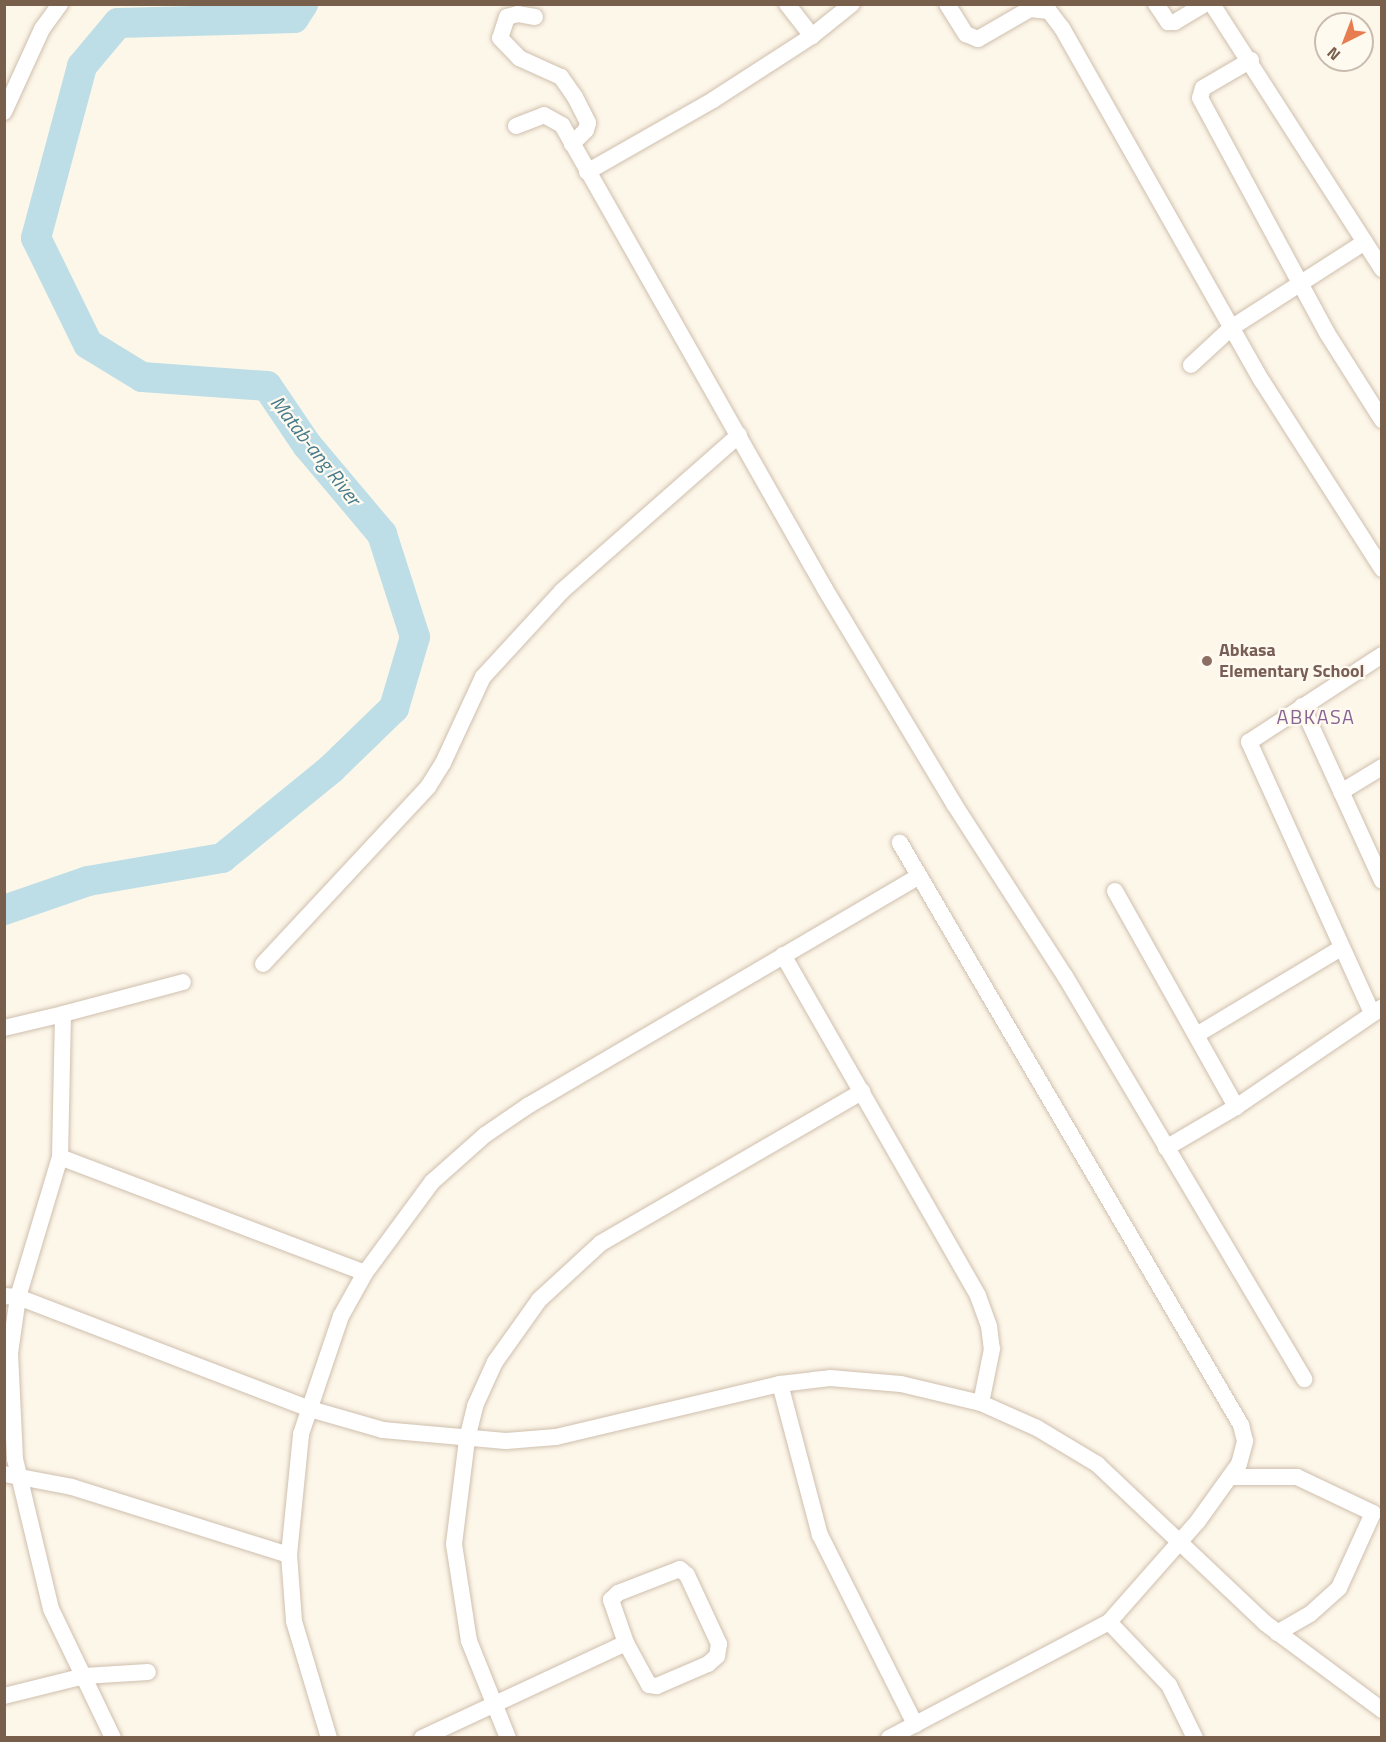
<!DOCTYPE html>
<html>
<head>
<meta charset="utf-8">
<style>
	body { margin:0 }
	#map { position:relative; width:1386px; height:1742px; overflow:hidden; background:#fdf7e9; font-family:"Titillium Web",sans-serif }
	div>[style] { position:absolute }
	.river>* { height:30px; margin:-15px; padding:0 15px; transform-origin:15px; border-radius:15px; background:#bddee7 }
	.roads { filter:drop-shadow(0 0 2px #cfbfae) drop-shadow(0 0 2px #cfbfae) }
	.street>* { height:16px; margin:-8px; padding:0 8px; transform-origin:8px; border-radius:8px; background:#fff }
	.dots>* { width:16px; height:16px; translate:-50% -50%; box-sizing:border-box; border:3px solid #fffaf0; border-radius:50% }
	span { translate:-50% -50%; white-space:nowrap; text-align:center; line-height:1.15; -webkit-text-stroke:4.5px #fffaf0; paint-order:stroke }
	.education-label { font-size:18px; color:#785e54; font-weight:700 }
	.left { translate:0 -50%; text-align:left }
	.water-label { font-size:20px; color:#457a8b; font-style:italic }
	.neighbourhood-label { font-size:20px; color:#886494; letter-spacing:1.5px }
	.frame { position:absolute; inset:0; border:6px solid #785f4c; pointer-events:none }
	.north { position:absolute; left:1314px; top:12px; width:60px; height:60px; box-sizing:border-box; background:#fffaf0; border:2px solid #c9bcae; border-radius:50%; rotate:222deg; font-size:16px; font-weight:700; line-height:24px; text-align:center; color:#785f4c }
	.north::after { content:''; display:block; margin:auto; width:21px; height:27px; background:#e77c4e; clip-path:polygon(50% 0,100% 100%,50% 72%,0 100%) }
</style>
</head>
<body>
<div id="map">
	<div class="river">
		<i style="left:4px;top:910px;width:89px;rotate:-19deg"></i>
		<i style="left:88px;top:881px;width:136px;rotate:-9.7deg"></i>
		<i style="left:222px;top:858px;width:141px;rotate:-39.2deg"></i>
		<i style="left:331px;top:769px;width:88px;rotate:-44.1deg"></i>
		<i style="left:394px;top:708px;width:74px;rotate:-73.5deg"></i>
		<i style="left:415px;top:637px;width:108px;rotate:-107.8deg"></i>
		<i style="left:382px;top:534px;width:116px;rotate:-130.1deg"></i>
		<i style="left:307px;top:445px;width:71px;rotate:-124.1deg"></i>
		<i style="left:267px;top:386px;width:125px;rotate:-175.9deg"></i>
		<i style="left:142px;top:377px;width:63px;rotate:-148.6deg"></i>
		<i style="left:88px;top:344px;width:118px;rotate:-116.1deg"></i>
		<i style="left:36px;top:238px;width:178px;rotate:-75deg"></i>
		<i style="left:82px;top:66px;width:56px;rotate:-50.1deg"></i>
		<i style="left:118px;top:23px;width:176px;rotate:-1.6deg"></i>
		<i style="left:294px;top:18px;width:17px;rotate:-57deg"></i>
	</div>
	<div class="roads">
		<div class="street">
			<i style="left:787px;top:4px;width:41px;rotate:52deg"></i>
			<i style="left:947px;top:4px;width:36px;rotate:58deg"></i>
			<i style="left:966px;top:34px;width:13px;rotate:23deg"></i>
			<i style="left:978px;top:39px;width:60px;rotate:-30deg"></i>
			<i style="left:1030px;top:9px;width:19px;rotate:6deg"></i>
			<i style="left:1049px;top:11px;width:21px;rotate:53deg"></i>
			<i style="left:1062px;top:28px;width:406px;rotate:60.5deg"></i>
			<i style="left:1262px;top:381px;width:223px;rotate:57.4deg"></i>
			<i style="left:1156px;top:4px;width:22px;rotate:56deg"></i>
			<i style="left:1168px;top:22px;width:7px"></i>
			<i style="left:1175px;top:22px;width:35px;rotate:-31deg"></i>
			<i style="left:1212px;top:4px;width:315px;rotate:57.3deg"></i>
			<i style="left:535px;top:17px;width:17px;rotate:-170deg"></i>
			<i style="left:518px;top:14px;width:11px;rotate:165deg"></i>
			<i style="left:507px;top:17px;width:22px;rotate:108deg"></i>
			<i style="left:500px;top:38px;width:28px;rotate:46deg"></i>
			<i style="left:519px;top:58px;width:46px;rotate:24.3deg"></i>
			<i style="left:561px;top:77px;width:24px;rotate:55deg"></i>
			<i style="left:575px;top:97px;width:29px;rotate:63deg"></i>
			<i style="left:588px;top:123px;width:7px;rotate:106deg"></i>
			<i style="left:586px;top:130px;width:20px;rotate:135deg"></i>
			<i style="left:1251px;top:60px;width:56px;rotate:149.7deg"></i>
			<i style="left:1203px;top:88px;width:10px;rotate:107deg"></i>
			<i style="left:1200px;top:98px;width:267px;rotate:61.6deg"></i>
			<i style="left:1327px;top:333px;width:103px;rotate:57.7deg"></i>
			<i style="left:4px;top:112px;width:91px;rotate:-65.4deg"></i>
			<i style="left:42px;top:29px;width:31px;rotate:-54deg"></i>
			<i style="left:516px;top:126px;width:30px;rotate:-21deg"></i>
			<i style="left:544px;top:115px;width:21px;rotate:29deg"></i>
			<i style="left:562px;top:125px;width:533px;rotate:60.45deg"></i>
			<i style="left:825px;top:589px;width:251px;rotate:59deg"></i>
			<i style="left:954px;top:804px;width:205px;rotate:57.2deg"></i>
			<i style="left:1065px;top:976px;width:469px;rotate:59.3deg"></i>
			<i style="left:587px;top:172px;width:145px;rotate:-29.7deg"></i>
			<i style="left:713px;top:100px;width:118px;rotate:-32.9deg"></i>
			<i style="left:812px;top:36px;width:51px;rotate:-38.7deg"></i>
			<i style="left:1191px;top:365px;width:54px;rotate:-42.8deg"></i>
			<i style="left:1231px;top:328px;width:159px;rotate:-32.7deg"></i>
			<i style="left:1302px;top:706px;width:192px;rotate:65.4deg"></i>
			<i style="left:1341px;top:792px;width:48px;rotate:-31.4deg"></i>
			<i style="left:1115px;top:891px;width:248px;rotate:60.7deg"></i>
			<i style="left:783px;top:955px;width:393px;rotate:60.2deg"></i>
			<i style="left:978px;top:1296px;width:32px;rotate:70deg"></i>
			<i style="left:989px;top:1326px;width:23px;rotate:83deg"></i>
			<i style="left:992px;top:1349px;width:55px;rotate:101.5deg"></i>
			<i style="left:263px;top:964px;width:242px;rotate:-47deg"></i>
			<i style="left:428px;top:787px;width:28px;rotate:-58deg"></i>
			<i style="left:443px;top:763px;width:95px;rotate:-65.1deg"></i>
			<i style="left:483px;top:677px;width:117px;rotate:-47.4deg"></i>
			<i style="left:562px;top:591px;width:236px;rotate:-41.4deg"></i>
			<i style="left:1372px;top:1013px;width:298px;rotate:-114.4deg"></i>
			<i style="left:1249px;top:742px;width:159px;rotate:-33.2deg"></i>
			<i style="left:63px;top:1014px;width:124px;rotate:-14.9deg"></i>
			<i style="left:4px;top:1028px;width:61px;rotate:-13.3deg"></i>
			<i style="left:63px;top:1014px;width:143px;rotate:91.2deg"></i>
			<i style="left:60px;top:1157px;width:146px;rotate:106.7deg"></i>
			<i style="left:18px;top:1297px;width:57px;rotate:98.1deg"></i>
			<i style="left:10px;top:1353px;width:106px;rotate:87.3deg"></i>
			<i style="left:15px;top:1459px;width:154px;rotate:76.5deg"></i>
			<i style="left:51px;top:1609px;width:143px;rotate:64.3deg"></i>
			<i style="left:1198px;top:1034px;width:167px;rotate:-31deg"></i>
			<i style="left:1166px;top:1148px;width:81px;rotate:-30.4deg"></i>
			<i style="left:1236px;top:1107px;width:176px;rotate:-34.3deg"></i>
			<i style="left:60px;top:1157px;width:326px;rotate:20.8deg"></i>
			<i style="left:4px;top:1296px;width:14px;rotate:4deg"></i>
			<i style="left:18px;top:1297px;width:313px;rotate:21deg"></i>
			<i style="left:310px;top:1409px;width:76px;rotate:16deg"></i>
			<i style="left:383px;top:1430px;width:123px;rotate:5.1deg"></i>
			<i style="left:506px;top:1441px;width:50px;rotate:-4.6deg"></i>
			<i style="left:556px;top:1437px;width:230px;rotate:-13.3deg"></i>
			<i style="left:780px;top:1384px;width:50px;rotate:-6.8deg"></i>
			<i style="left:830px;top:1378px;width:71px;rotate:4.8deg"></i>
			<i style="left:901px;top:1384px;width:82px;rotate:13.4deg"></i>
			<i style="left:981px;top:1403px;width:61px;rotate:24.1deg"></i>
			<i style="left:1037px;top:1428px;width:70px;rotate:31deg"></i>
			<i style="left:1097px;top:1464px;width:231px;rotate:43.4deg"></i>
			<i style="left:1265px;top:1623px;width:146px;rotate:36.6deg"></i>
			<i style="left:780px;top:1384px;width:156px;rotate:75.2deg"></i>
			<i style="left:820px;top:1535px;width:212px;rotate:63.3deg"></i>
			<i style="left:4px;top:1474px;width:69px;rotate:10.8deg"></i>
			<i style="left:72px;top:1487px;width:227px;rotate:17.4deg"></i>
			<i style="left:1230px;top:1477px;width:67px"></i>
			<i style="left:1297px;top:1477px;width:84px;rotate:25.3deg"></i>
			<i style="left:1373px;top:1513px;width:82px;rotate:114.4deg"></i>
			<i style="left:1339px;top:1588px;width:39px;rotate:138deg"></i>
			<i style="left:1310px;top:1614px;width:38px;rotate:150deg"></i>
			<i style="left:680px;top:1569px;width:9px;rotate:41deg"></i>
			<i style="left:687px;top:1575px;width:76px;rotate:65.1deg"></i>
			<i style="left:719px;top:1644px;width:12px;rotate:99deg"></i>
			<i style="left:717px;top:1656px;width:12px;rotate:138deg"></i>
			<i style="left:708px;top:1664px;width:56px;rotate:156.7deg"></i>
			<i style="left:657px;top:1686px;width:8px;rotate:-173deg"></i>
			<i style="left:649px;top:1685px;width:48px;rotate:-118.7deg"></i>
			<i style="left:626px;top:1643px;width:46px;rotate:-109.2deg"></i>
			<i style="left:611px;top:1600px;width:10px;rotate:-45deg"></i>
			<i style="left:618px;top:1593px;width:66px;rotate:-21.2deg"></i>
			<i style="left:1109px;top:1622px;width:87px;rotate:46.4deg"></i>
			<i style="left:1169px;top:1685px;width:59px;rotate:63.9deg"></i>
			<i style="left:4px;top:1696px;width:82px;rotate:-14deg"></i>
			<i style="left:84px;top:1676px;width:64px;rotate:-3.6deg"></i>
			<i style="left:329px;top:1738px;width:122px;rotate:-106.7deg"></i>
			<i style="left:294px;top:1621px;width:66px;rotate:-94.3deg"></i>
			<i style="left:289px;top:1555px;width:122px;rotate:-84.3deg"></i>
			<i style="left:301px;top:1434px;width:125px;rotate:-71.3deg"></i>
			<i style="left:341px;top:1316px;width:49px;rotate:-60.8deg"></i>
			<i style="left:365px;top:1273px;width:113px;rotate:-53.6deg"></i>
			<i style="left:432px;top:1182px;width:71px;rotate:-41.6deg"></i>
			<i style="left:485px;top:1135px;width:53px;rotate:-34.3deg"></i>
			<i style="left:529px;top:1105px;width:450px;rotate:-30.4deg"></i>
			<i style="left:422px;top:1738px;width:225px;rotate:-25deg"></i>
			<i style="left:508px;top:1738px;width:105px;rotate:-111.9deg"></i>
			<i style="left:469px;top:1641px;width:98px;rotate:-98.8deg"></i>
			<i style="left:454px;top:1544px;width:106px;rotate:-82.9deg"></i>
			<i style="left:467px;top:1439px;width:34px;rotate:-76deg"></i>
			<i style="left:475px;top:1406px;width:48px;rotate:-65.6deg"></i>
			<i style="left:495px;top:1362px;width:76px;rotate:-54.6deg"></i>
			<i style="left:539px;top:1300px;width:84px;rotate:-42.6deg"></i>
			<i style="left:601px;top:1243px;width:302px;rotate:-30.1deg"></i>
			<i style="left:889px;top:1738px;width:249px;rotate:-27.8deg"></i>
			<i style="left:1109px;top:1622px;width:135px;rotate:-48.6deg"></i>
			<i style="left:1198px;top:1521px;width:70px;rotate:-54.3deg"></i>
			<i style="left:1239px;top:1464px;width:24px;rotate:-75deg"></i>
			<i style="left:1245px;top:1441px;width:16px;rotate:-104deg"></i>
			<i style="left:1241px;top:1425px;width:675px;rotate:-120.37deg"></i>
		</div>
	</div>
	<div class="dots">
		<i style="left:1207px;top:661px;background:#8d6e63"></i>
	</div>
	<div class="education-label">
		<span class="left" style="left:1219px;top:661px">Abkasa<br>Elementary School</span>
	</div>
	<div class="water-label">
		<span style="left:316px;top:450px;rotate:52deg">Matab-ang River</span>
	</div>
	<div class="neighbourhood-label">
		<span style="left:1316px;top:716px">ABKASA</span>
	</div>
	<div class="frame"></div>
	<div class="north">N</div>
</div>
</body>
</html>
